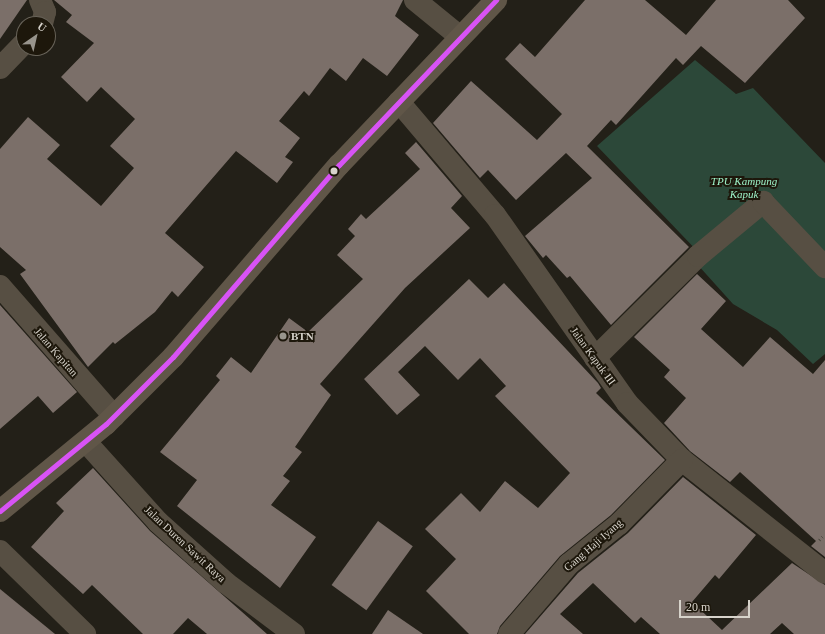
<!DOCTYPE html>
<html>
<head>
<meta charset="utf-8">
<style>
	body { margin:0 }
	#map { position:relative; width:825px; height:634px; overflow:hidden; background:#232018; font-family:Georgia,serif }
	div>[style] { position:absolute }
	.green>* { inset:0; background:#2c4839 }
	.building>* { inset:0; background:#7b6f69; transform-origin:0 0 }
	.path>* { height:2.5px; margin-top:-1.25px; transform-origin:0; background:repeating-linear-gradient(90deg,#544f46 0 1px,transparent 0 4px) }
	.minor>* { height:22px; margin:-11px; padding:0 11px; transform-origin:11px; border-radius:11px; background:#574f43 }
	.major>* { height:22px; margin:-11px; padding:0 11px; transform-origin:11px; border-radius:11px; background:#605648 }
	.bus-1>* { height:5px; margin:-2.5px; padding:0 2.5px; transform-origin:2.5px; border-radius:2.5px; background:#d853f5 }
	.dots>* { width:11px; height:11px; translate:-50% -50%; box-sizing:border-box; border:2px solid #1d170b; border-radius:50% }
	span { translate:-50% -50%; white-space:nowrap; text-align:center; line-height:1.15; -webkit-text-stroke:4px #1d170b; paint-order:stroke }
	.park-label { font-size:11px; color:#9df3c9; font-style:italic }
	.poi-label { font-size:11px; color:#d7d3cb; font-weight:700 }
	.left { translate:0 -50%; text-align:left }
	.street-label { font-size:11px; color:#d7d3cb }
	.north { position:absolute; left:16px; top:16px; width:40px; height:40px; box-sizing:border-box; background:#1d170b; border:1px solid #676258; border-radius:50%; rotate:34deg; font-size:11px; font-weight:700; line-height:16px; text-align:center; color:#d7d3cb }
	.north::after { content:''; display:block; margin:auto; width:14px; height:18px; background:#98948c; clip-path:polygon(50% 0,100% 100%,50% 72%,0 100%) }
	.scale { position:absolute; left:679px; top:600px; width:71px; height:18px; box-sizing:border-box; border:2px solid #d7d3cb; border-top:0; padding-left:5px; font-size:12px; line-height:14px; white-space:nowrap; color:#d7d3cb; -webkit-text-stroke:3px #1d170b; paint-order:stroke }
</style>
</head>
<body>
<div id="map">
	<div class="green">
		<i style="clip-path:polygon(695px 60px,736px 94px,753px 88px,825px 163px,825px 354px,813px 364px,777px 330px,733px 304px,697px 264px,701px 255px,597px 146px)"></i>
	</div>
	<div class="building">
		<i style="clip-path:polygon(0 0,27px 0,0 39px)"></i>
		<i style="clip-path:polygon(54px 0,403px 0,395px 16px,419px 35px,387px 76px,363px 58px,346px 81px,330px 68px,309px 96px,304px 91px,279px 121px,300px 138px,285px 157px,293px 162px,277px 183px,236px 151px,165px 233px,204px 267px,178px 297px,172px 291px,155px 312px,115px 344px,113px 342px,88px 367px,20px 274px,26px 270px,0 247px,0 149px,28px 117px,60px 145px,47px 159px,101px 206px,134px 168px,110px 146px,135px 119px,101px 87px,87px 102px,61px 77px,94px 43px,66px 22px,72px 15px)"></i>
		<i style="clip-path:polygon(585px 0,645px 0,686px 35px,716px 0,788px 0,805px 18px,745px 83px,701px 46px,683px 65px,676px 58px,616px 125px,611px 120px,587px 146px,689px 247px,611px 325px,570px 276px,567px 278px,546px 255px,543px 258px,525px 236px,592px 178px,566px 153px,516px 200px,488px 170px,480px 178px,433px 123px,471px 81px,537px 140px,562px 114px,505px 59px,520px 43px,535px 57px)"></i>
		<i style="clip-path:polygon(416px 142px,462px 196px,451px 208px,470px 228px,405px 288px,320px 384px,331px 395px,295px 447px,302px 452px,283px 476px,290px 481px,271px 505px,316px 537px,280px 588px,177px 506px,197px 480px,160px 452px,220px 380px,216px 376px,231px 357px,251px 373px,289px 318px,308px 332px,363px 279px,337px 255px,355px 236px,348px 229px,361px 214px,366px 219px,420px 169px,405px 153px)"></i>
		<i style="clip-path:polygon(697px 274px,726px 301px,701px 329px,743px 367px,770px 337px,813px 374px,825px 360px,825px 557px,811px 546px,816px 541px,740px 472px,730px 482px,690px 451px,664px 423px,686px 398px,664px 377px,670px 370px,634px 337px)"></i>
		<i style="clip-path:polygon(469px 279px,488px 298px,504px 283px,598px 383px,601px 388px,596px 393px,665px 460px,611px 515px,560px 556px,500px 626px,497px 634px,469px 634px,426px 591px,456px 559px,425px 529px,461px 493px,480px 512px,505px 481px,538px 508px,570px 473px,495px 396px,506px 386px,480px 358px,458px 380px,425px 346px,398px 372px,420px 395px,397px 415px,364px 379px)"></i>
		<i style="clip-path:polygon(0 305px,77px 392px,53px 413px,38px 396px,0 429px)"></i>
		<i style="clip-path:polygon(93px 468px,150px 531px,267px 634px,207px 634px,188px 618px,173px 634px,143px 634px,92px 585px,83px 594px,31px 547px,64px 511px,56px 503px)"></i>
		<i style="clip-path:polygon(683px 477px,756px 535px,719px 579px,715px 575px,692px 602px,722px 630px,792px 563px,825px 585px,825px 634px,794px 634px,782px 623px,770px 634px,660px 634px,641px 617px,635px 623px,593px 583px,560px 614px,583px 634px,525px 634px,578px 573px,628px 533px)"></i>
		<i style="left:378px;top:521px;width:43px;height:79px;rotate:36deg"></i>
		<i style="clip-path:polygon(0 589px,55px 634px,0 634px)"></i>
		<i style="clip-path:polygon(388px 610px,423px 634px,372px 634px)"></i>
	</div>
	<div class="path">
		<i style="left:819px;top:540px;width:8px;rotate:-45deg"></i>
	</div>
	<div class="minor">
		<i style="left:40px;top:0;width:13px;rotate:67deg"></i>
		<i style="left:45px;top:12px;width:12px;rotate:104deg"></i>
		<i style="left:415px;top:0;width:57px;rotate:39.3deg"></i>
		<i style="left:0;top:68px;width:35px;rotate:-46deg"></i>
		<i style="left:399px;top:102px;width:148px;rotate:49.7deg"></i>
		<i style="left:495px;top:215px;width:230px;rotate:54.9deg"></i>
		<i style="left:627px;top:403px;width:79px;rotate:46deg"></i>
		<i style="left:682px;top:460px;width:182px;rotate:38.3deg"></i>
		<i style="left:0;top:286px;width:173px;rotate:48.8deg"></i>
		<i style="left:595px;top:358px;width:145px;rotate:-44.7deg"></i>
		<i style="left:698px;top:256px;width:85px;rotate:-39.7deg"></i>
		<i style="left:763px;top:202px;width:90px;rotate:46.4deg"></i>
		<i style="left:86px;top:442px;width:108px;rotate:48deg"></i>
		<i style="left:158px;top:522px;width:91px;rotate:41.9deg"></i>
		<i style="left:226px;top:583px;width:85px;rotate:36.9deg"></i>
		<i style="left:0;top:551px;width:119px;rotate:44.3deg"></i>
		<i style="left:509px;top:634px;width:92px;rotate:-49.4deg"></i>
		<i style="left:569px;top:564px;width:64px;rotate:-38.7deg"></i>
		<i style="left:619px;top:524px;width:90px;rotate:-45.5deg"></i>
	</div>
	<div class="major">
		<i style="left:0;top:511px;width:137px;rotate:-39.4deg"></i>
		<i style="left:106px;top:424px;width:95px;rotate:-45deg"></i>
		<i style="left:173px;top:357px;width:254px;rotate:-49.2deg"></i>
		<i style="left:339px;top:165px;width:228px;rotate:-46.4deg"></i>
	</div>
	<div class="bus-1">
		<i style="left:0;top:511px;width:137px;rotate:-39.4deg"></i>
		<i style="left:106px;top:424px;width:95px;rotate:-45deg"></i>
		<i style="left:173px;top:357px;width:254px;rotate:-49.2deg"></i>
		<i style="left:339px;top:165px;width:228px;rotate:-46.4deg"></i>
	</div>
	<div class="dots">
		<i style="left:334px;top:171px;background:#d7d3cb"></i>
		<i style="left:283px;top:336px;background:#98948c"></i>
	</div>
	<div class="park-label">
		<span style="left:744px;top:188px">TPU Kampung<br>Kapuk</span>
	</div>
	<div class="poi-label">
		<span class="left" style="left:291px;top:336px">BTN</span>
	</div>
	<div class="street-label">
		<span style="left:56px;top:352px;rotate:49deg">Jalan Kapitan</span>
		<span style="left:593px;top:356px;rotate:54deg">Jalan Kapuk III</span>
		<span style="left:185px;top:544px;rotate:43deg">Jalan Duren Sawit Raya</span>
		<span style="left:593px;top:545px;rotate:-41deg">Gang Haji Iyang</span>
	</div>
	<div class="north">U</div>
	<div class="scale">20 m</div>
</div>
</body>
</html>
